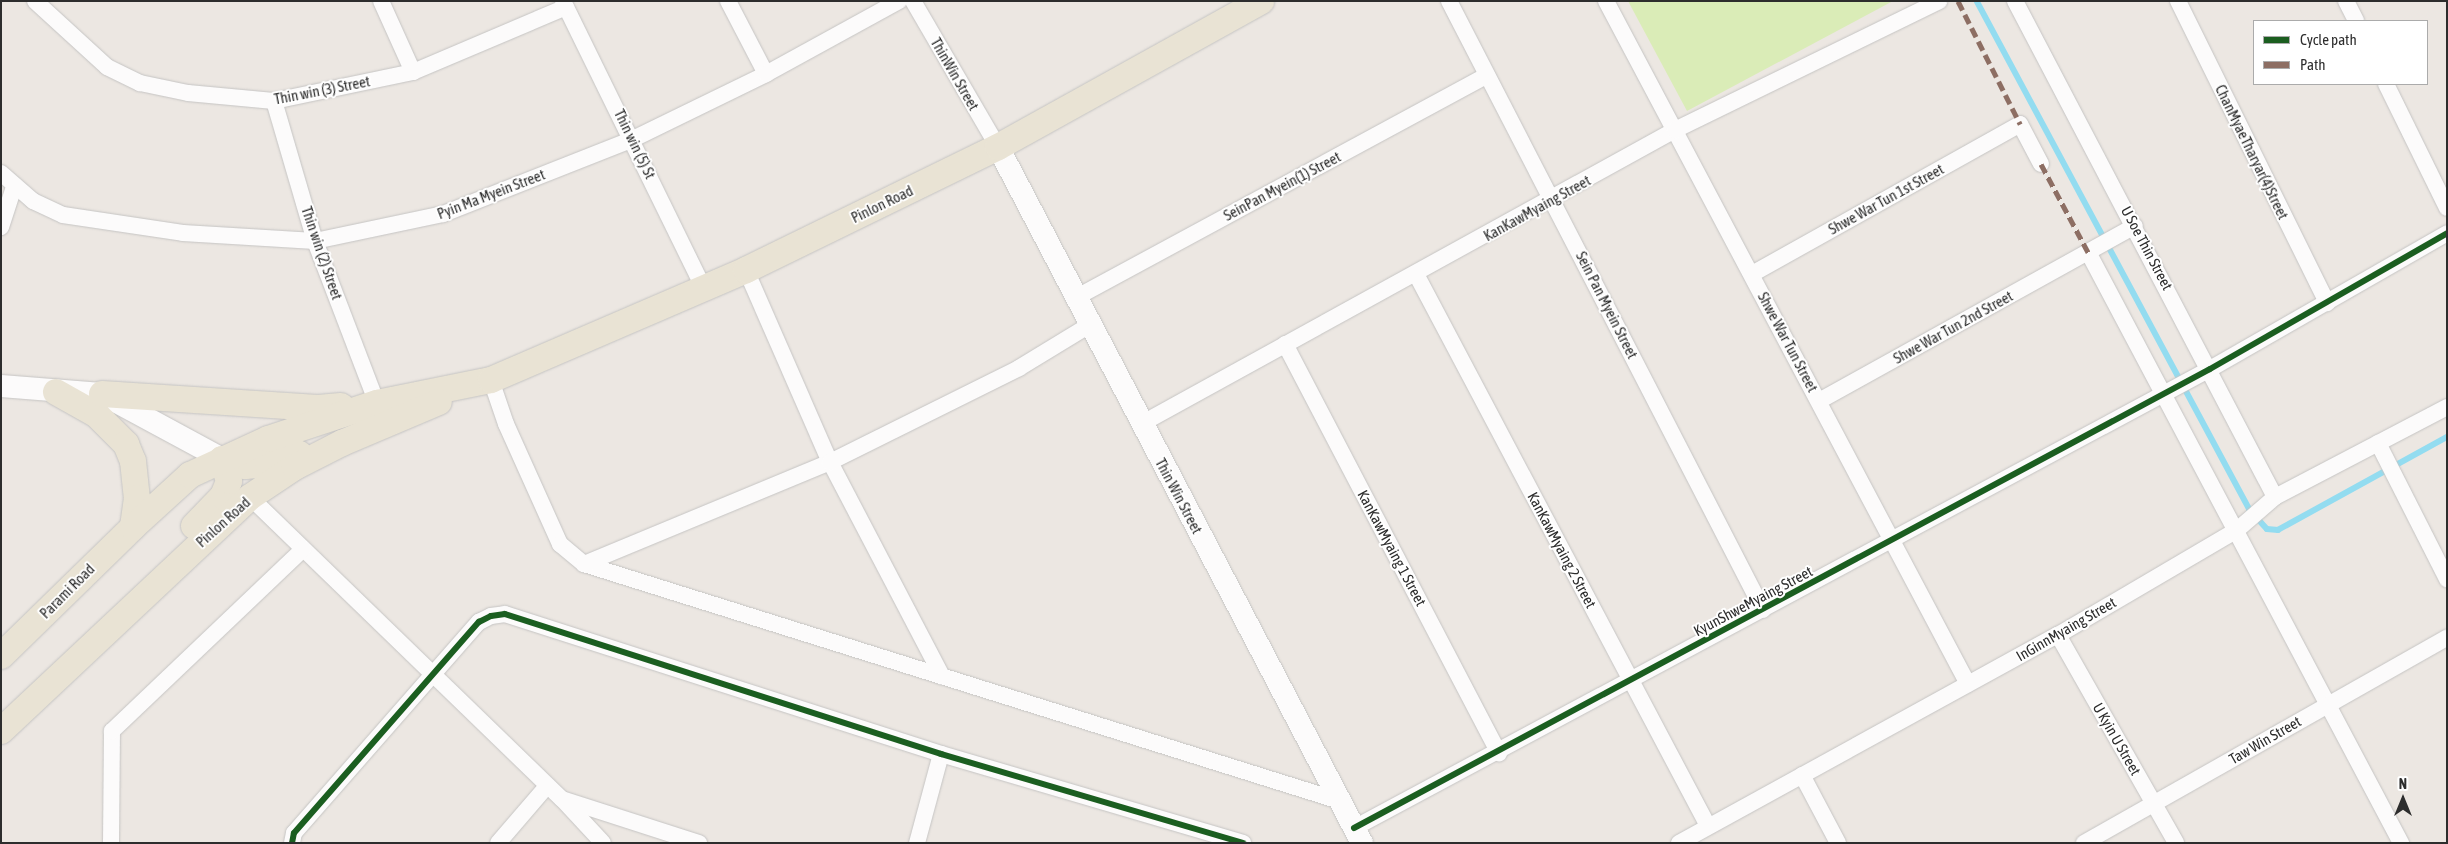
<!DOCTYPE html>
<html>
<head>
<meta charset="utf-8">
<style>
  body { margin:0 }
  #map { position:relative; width:2448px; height:844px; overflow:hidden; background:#ece7e2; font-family:"Asap Condensed",sans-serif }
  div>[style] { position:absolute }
  .pitch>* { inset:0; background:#daecb7 }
  .stream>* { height:5.5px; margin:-2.75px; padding:0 2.75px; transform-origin:2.75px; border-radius:2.75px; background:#93dcf0 }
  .roads { filter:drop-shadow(0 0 1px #c5c4c3) drop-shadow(0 0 1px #c5c4c3) }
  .minor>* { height:16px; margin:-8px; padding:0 8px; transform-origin:8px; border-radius:8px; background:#fcfbfb }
  .secondary>* { height:22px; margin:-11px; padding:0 11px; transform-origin:11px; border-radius:11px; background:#fcfbfb }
  .primary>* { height:26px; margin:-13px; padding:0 13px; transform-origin:13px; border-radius:13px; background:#e9e3d4 }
  .quiet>* { height:5px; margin-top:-2.5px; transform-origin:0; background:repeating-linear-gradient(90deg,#8d6e63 0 10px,transparent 0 15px) }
  .cycleway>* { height:6px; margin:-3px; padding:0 3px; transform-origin:3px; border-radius:3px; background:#1b5e20 }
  span { translate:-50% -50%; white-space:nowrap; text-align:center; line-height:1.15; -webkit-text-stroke:4px #fff; paint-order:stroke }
  .street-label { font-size:15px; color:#2d2d2d }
  .frame { position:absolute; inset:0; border:2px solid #2d2d2d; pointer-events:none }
  .legend { position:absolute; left:2253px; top:20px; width:175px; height:65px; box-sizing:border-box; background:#fff; border:1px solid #ababab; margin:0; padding:6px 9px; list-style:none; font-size:15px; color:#2d2d2d }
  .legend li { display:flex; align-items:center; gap:10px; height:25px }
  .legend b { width:25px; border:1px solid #ababab }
  .north { position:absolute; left:2378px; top:774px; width:50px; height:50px; -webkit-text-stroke:4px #fff; paint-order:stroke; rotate:0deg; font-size:14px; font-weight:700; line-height:20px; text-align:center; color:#2d2d2d }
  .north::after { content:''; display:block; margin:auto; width:18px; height:22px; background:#2d2d2d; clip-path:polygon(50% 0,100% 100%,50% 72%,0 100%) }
</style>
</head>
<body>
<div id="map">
  <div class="pitch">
    <i style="clip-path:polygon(1628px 1px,1893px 1px,1687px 111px)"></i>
  </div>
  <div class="stream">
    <i style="left:1977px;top:1px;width:578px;rotate:61.79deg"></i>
    <i style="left:2250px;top:510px;width:25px;rotate:48deg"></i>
    <i style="left:2267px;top:529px;width:11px;rotate:5deg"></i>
    <i style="left:2278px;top:530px;width:193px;rotate:-28.8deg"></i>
  </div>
  <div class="roads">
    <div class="minor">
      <i style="left:35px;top:1px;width:98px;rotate:42.5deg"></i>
      <i style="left:107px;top:67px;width:37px;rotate:26deg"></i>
      <i style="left:140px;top:83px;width:49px;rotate:11.8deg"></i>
      <i style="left:188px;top:93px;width:86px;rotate:5.3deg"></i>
      <i style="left:274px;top:101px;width:142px;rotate:-11.8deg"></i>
      <i style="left:413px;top:72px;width:166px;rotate:-23deg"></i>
      <i style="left:381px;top:1px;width:78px;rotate:65.7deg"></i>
      <i style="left:563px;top:1px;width:321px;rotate:63.9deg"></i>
      <i style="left:728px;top:1px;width:82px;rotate:62.5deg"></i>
      <i style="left:913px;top:1px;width:169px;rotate:59.8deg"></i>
      <i style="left:1449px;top:1px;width:685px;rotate:62.72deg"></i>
      <i style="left:1606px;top:1px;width:773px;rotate:62.08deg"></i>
      <i style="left:2015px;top:1px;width:560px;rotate:62.34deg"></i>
      <i style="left:2178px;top:1px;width:337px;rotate:63.7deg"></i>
      <i style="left:2346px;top:1px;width:22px;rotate:63deg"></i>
      <i style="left:2386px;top:84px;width:138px;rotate:63.8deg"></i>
      <i style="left:274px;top:101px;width:146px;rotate:73.7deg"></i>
      <i style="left:315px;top:241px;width:173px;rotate:69.1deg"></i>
      <i style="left:1px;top:173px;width:43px;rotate:41.2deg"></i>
      <i style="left:33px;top:201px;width:33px;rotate:25deg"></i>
      <i style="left:63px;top:215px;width:121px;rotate:8.5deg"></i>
      <i style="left:183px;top:233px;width:132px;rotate:3.5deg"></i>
      <i style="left:315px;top:241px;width:131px;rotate:-11.9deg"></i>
      <i style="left:443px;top:214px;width:204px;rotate:-21.5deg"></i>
      <i style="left:633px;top:139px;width:148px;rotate:-26deg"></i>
      <i style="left:766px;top:74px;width:152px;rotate:-28.8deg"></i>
      <i style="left:1px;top:227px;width:42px;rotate:-72deg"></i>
      <i style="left:2088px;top:252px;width:669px;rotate:62.09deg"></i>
      <i style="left:746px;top:270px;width:210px;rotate:66.4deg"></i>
      <i style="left:830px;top:462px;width:242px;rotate:62.4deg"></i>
      <i style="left:1416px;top:274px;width:624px;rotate:62.12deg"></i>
      <i style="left:1752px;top:274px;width:307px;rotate:-29.2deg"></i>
      <i style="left:2020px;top:124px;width:45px;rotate:62.3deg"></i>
      <i style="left:1077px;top:297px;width:466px;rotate:-28.4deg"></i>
      <i style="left:1285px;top:344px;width:462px;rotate:62.4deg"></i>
      <i style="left:491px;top:380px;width:46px;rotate:71.2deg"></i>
      <i style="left:506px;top:424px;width:132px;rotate:65.8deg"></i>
      <i style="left:560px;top:544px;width:31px;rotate:40deg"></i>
      <i style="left:584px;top:564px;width:792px;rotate:17.41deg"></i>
      <i style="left:1819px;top:401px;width:361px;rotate:-29deg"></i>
      <i style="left:1141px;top:424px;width:610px;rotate:-28.84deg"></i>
      <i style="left:1675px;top:130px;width:294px;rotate:-26deg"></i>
      <i style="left:2378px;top:443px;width:153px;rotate:63.1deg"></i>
      <i style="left:250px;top:497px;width:434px;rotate:44.1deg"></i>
      <i style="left:562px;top:799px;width:144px;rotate:17.8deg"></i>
      <i style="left:584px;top:564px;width:266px;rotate:-22.5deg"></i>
      <i style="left:830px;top:462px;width:211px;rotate:-26.4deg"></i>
      <i style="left:1019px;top:368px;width:84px;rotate:-31.4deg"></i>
      <i style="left:2058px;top:635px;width:239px;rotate:60.4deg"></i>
      <i style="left:1802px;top:775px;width:77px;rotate:62.1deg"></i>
      <i style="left:564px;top:801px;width:57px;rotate:47.1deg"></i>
      <i style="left:1354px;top:828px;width:971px;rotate:-28.2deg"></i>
      <i style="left:2210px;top:369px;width:273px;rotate:-29.8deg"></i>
      <i style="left:111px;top:843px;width:112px;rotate:-89.5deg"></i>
      <i style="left:112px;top:731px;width:264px;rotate:-43.6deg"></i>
      <i style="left:292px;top:843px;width:10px;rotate:-79deg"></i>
      <i style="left:294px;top:833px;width:281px;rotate:-48.8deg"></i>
      <i style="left:479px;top:622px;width:13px;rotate:-27deg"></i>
      <i style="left:491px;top:616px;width:14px;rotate:-8deg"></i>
      <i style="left:505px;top:614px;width:458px;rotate:17.8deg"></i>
      <i style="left:941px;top:754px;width:315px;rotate:16.4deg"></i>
      <i style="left:498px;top:843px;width:75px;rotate:-49.3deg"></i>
      <i style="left:917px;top:843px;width:92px;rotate:-74.9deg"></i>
      <i style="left:1679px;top:843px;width:432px;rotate:-28.8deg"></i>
      <i style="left:2058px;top:635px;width:208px;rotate:-30.4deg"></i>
      <i style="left:2237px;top:530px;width:50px;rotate:-41deg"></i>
      <i style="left:2275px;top:497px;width:194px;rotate:-27.6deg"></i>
      <i style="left:2084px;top:843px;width:417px;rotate:-29.5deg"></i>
    </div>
    <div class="secondary">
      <i style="left:998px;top:147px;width:785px;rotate:62.39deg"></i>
      <i style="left:1px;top:386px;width:101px;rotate:4.5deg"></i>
      <i style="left:102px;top:394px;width:136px;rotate:28.4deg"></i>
    </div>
    <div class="primary">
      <i style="left:56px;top:392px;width:47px;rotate:29.3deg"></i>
      <i style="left:97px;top:415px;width:41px;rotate:45deg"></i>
      <i style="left:126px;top:444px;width:18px;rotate:68deg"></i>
      <i style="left:133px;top:461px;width:37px;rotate:84deg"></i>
      <i style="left:137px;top:498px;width:29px;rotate:98deg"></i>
      <i style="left:102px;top:394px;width:216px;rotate:3.7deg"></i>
      <i style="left:318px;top:408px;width:23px;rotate:-5deg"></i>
      <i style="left:222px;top:459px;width:24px;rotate:17deg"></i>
      <i style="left:245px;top:466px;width:23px;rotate:-5deg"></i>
      <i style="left:268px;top:464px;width:33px;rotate:-18deg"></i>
      <i style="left:194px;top:526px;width:42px;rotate:-46deg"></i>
      <i style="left:223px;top:496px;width:16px;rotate:-68deg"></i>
      <i style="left:229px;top:481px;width:23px;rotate:-108deg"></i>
      <i style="left:1px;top:656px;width:185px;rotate:-44.3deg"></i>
      <i style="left:133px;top:527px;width:77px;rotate:-42.4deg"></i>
      <i style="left:190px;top:475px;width:86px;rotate:-24.8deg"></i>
      <i style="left:268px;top:439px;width:115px;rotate:-18.3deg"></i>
      <i style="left:377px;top:403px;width:116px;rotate:-11.4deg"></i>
      <i style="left:491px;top:380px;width:278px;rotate:-23.3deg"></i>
      <i style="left:746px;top:270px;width:280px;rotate:-26deg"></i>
      <i style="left:998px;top:147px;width:301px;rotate:-29deg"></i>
      <i style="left:1px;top:731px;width:342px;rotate:-43.2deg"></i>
      <i style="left:250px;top:497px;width:54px;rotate:-33.7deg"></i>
      <i style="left:295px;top:467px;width:53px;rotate:-27.1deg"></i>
      <i style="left:342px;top:443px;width:105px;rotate:-22.9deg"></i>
    </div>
  </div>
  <div class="quiet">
    <i style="left:1958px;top:1px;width:138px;rotate:63.2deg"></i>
    <i style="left:2041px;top:164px;width:100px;rotate:61.9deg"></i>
  </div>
  <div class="cycleway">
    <i style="left:1354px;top:828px;width:971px;rotate:-28.2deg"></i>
    <i style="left:2210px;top:369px;width:273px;rotate:-29.8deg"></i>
    <i style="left:292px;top:843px;width:10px;rotate:-79deg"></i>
    <i style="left:294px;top:833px;width:281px;rotate:-48.8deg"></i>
    <i style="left:479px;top:622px;width:13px;rotate:-27deg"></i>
    <i style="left:491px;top:616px;width:14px;rotate:-8deg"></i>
    <i style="left:505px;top:614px;width:458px;rotate:17.8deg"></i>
    <i style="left:941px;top:754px;width:315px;rotate:16.4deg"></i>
  </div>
  <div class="street-label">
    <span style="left:955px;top:74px;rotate:60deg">ThinWin Street</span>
    <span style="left:322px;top:90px;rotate:-11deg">Thin win (3) Street</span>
    <span style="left:635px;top:144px;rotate:64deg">Thin win (5) St</span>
    <span style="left:2252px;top:152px;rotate:64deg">ChanMyaeTharyar(4)Street</span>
    <span style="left:1282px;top:186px;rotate:-28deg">SeinPan Myein(1) Street</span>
    <span style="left:491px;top:194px;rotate:-21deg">Pyin Ma Myein Street</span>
    <span style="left:1886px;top:199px;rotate:-29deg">Shwe War Tun 1st Street</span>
    <span style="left:882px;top:204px;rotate:-26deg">Pinlon Road</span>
    <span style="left:1537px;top:208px;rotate:-29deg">KanKawMyaing Street</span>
    <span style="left:2147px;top:248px;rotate:62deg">U Soe Thin Street</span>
    <span style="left:322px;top:253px;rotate:71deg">Thin win (2) Street</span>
    <span style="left:1607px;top:305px;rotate:63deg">Sein Pan Myein Street</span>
    <span style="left:1953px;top:327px;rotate:-29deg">Shwe War Tun 2nd Street</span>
    <span style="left:1788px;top:342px;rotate:62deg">Shwe War Tun Street</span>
    <span style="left:1179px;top:496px;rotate:62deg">Thin Win Street</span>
    <span style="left:223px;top:522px;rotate:-42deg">Pinlon Road</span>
    <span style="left:1392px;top:548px;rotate:62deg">KanKawMyaing 1 Street</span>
    <span style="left:1562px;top:550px;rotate:62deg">KanKawMyaing 2 Street</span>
    <span style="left:67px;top:591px;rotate:-45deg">Parami Road</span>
    <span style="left:1753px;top:601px;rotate:-28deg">KyunShweMyaing Street</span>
    <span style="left:2066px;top:629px;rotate:-30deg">InGinnMyaing Street</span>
    <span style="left:2117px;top:739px;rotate:60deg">U Kyin U Street</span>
    <span style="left:2265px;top:740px;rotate:-30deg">Taw Win Street</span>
  </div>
  <div class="frame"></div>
  <ul class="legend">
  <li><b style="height:6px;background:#1b5e20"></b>Cycle path</li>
  <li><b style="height:6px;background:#8d6e63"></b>Path</li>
  </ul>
  <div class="north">N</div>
</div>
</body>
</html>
